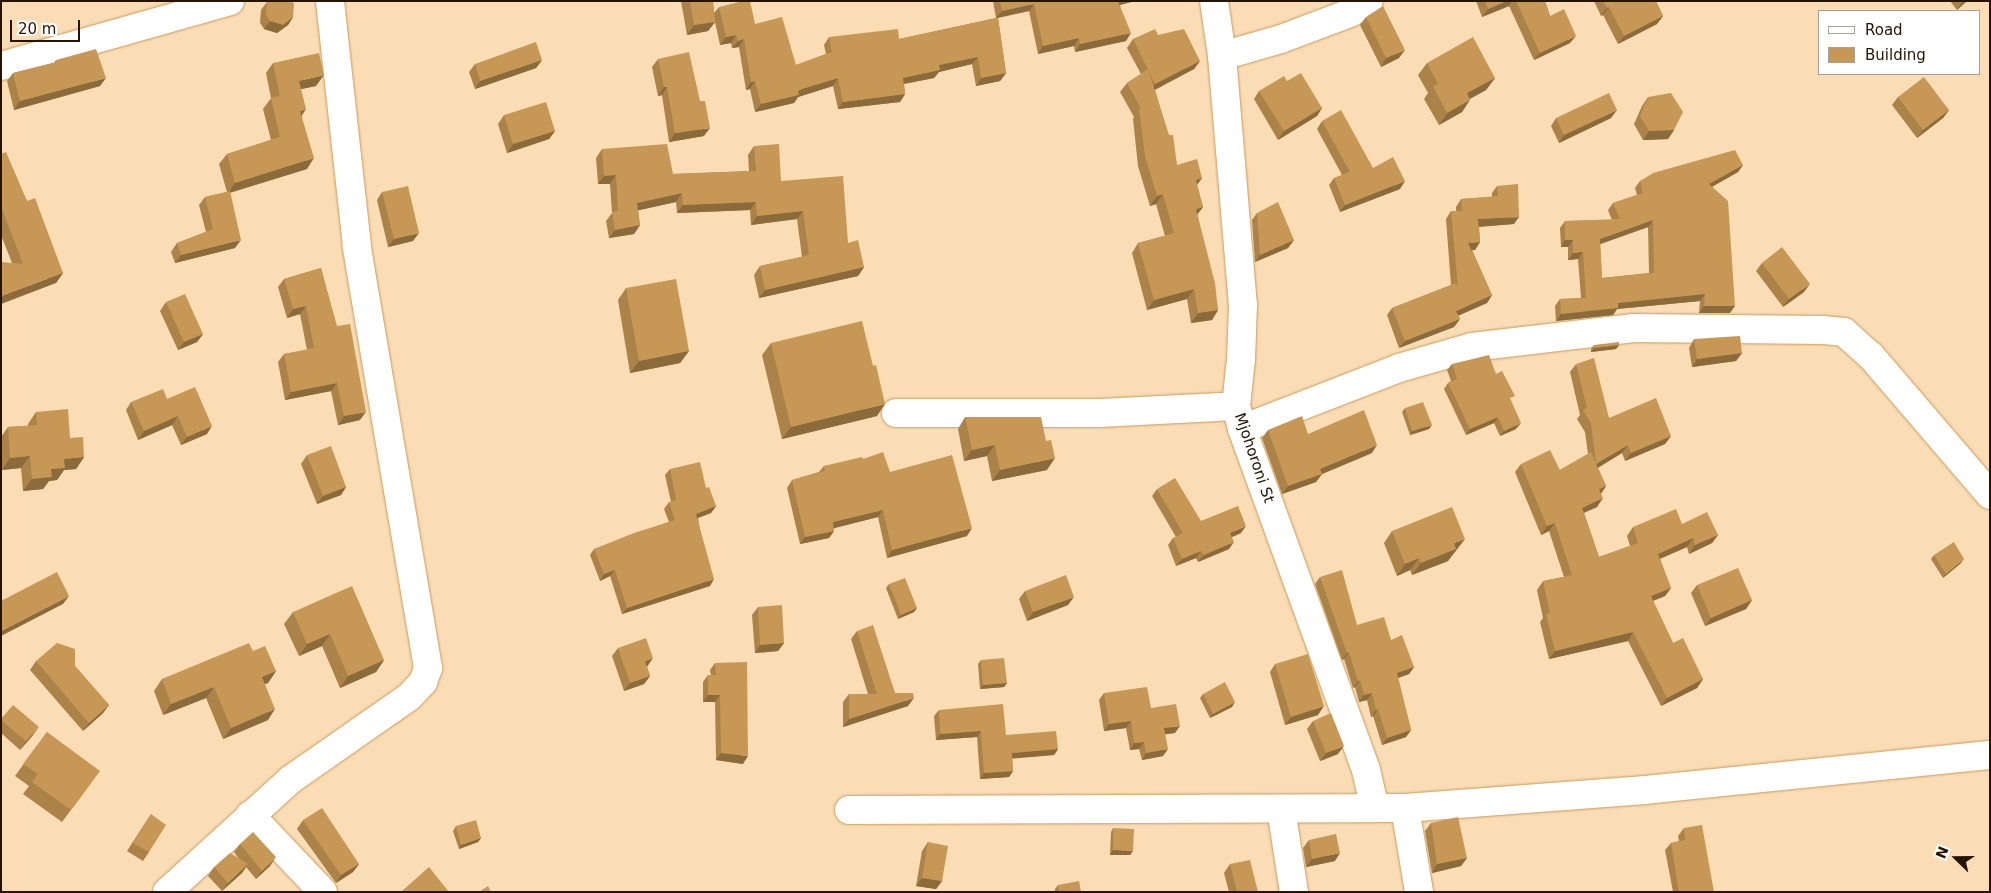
<!DOCTYPE html>
<html>
<head>
<meta charset="utf-8">
<style>
  body { margin:0 }
  #map { position:relative; width:1991px; height:893px; overflow:hidden; background:#fadcb5; font-family:"DejaVu Sans",sans-serif }
  div>[style] { position:absolute }
  .roads { filter:drop-shadow(0 0 1px #ca9a58) drop-shadow(0 0 1px #ca9a58) }
  .minor>* { height:28px; margin:-14px; padding:0 14px; transform-origin:14px; border-radius:14px; background:#fff }
  .wall>* { inset:0; background:#ab8349 }
  .shaded-wall>* { inset:0; background:#8b6a3c }
  .building>* { inset:0; background:#c79855 }
  span { translate:-50% -50%; white-space:nowrap; text-align:center; line-height:1.15; -webkit-text-stroke:4px #fff; paint-order:stroke }
  .street-label { font-size:15px; color:#251300 }
  .frame { position:absolute; inset:0; border:2px solid #251300; pointer-events:none }
  .legend { position:absolute; left:1818px; top:10px; width:162px; height:65px; box-sizing:border-box; background:#fff; border:1px solid #a8a199; margin:0; padding:6px 9px; list-style:none; font-size:15px; color:#251300 }
  .legend li { display:flex; align-items:center; gap:10px; height:25px }
  .legend b { width:25px; border:1px solid #a8a199 }
  .north { position:absolute; left:1931px; top:833px; width:50px; height:50px; -webkit-text-stroke:4px #fff; paint-order:stroke; rotate:292deg; font-size:14px; font-weight:700; line-height:20px; text-align:center; color:#251300 }
  .north::after { content:''; display:block; margin:auto; width:18px; height:22px; background:#251300; clip-path:polygon(50% 0,100% 100%,50% 72%,0 100%) }
  .scale { position:absolute; left:10px; top:20px; width:70px; height:22px; box-sizing:border-box; border:2px solid #251300; border-top:0; padding-left:6px; font-size:15px; line-height:18px; white-space:nowrap; color:#251300; -webkit-text-stroke:4px #fff; paint-order:stroke }
</style>
</head>
<body>
<div id="map">
  <div class="roads">
    <div class="minor">
      <i style="left:1214px;top:1px;width:56px;rotate:81.7deg"></i>
      <i style="left:1222px;top:56px;width:250px;rotate:85.2deg"></i>
      <i style="left:1243px;top:305px;width:54px;rotate:92.1deg"></i>
      <i style="left:1241px;top:359px;width:47px;rotate:96.1deg"></i>
      <i style="left:1236px;top:406px;width:24px;rotate:75deg"></i>
      <i style="left:1242px;top:429px;width:363px;rotate:70deg"></i>
      <i style="left:1366px;top:770px;width:39px;rotate:77deg"></i>
      <i style="left:1222px;top:56px;width:61px;rotate:-16.1deg"></i>
      <i style="left:1281px;top:39px;width:74px;rotate:-20.6deg"></i>
      <i style="left:1350px;top:13px;width:22px;rotate:-32deg"></i>
      <i style="left:1px;top:66px;width:238px;rotate:-15.8deg"></i>
      <i style="left:896px;top:413px;width:204px"></i>
      <i style="left:1100px;top:413px;width:136px;rotate:-2.9deg"></i>
      <i style="left:1242px;top:429px;width:168px;rotate:-21.2deg"></i>
      <i style="left:1399px;top:368px;width:76px;rotate:-16deg"></i>
      <i style="left:1472px;top:347px;width:163px;rotate:-6.7deg"></i>
      <i style="left:1634px;top:328px;width:189px;rotate:0.6deg"></i>
      <i style="left:1823px;top:330px;width:21px;rotate:5deg"></i>
      <i style="left:1844px;top:332px;width:36px;rotate:42deg"></i>
      <i style="left:1871px;top:356px;width:183px;rotate:49.4deg"></i>
      <i style="left:1405px;top:808px;width:85px;rotate:80.5deg"></i>
      <i style="left:1281px;top:809px;width:84px;rotate:81.1deg"></i>
      <i style="left:849px;top:810px;width:556px;rotate:-0.21deg"></i>
      <i style="left:1405px;top:808px;width:241px;rotate:-4.3deg"></i>
      <i style="left:1645px;top:790px;width:347px;rotate:-5.8deg"></i>
      <i style="left:250px;top:815px;width:106px;rotate:46.5deg"></i>
      <i style="left:167px;top:892px;width:166px;rotate:-42.3deg"></i>
      <i style="left:290px;top:780px;width:145px;rotate:-34.9deg"></i>
      <i style="left:409px;top:697px;width:21px;rotate:-47deg"></i>
      <i style="left:423px;top:682px;width:15px;rotate:-70deg"></i>
      <i style="left:428px;top:668px;width:428px;rotate:-99.6deg"></i>
      <i style="left:357px;top:246px;width:246px;rotate:-96.3deg"></i>
    </div>
  </div>
  <div class="wall">
    <i style="clip-path:polygon(681px 1px,713px 1px,714px 13px,719px 7px,755px 24px,796px 65px,826px 54px,824px 45px,829px 37px,899px 39px,996px 18px,993px 1px,1135px 1px,1120px 5px,1126px 41px,1075px 52px,1074px 46px,1038px 54px,1029px 11px,998px 18px,1006px 73px,1000px 81px,976px 86px,972px 64px,939px 72px,934px 78px,904px 84px,905px 94px,900px 102px,838px 109px,833px 86px,798px 97px,794px 103px,755px 112px,750px 89px,746px 90px,739px 47px,732px 48px,731px 43px,720px 45px,715px 22px,708px 31px,687px 35px)"></i>
    <i style="clip-path:polygon(1476px 1px,1545px 1px,1550px 16px,1570px 43px,1534px 60px,1509px 6px,1482px 17px)"></i>
    <i style="clip-path:polygon(1594px 1px,1656px 1px,1663px 16px,1657px 24px,1618px 44px,1603px 15px,1601px 16px)"></i>
    <i style="clip-path:polygon(1950px 1px,1967px 1px,1957px 10px)"></i>
    <i style="clip-path:polygon(267px 2px,293px 17px,288px 25px,277px 33px,264px 29px,260px 23px,261px 10px)"></i>
    <i style="clip-path:polygon(1366px 17px,1399px 58px,1381px 67px,1360px 25px)"></i>
    <i style="clip-path:polygon(1158px 35px,1200px 61px,1194px 69px,1155px 90px,1177px 165px,1202px 178px,1197px 185px,1203px 207px,1197px 215px,1218px 310px,1212px 320px,1191px 323px,1187px 299px,1147px 310px,1132px 253px,1138px 243px,1165px 236px,1156px 204px,1150px 206px,1138px 166px,1133px 119px,1134px 117px,1120px 92px,1127px 83px,1141px 74px,1127px 48px,1133px 39px)"></i>
    <i style="clip-path:polygon(658px 59px,704px 136px,669px 142px,662px 95px,658px 96px,652px 67px)"></i>
    <i style="clip-path:polygon(56px 60px,100px 86px,14px 110px,7px 81px,13px 73px,54px 63px)"></i>
    <i style="clip-path:polygon(542px 60px,536px 68px,475px 89px,469px 72px,475px 64px)"></i>
    <i style="clip-path:polygon(273px 63px,316px 86px,301px 89px,302px 117px,307px 169px,230px 193px,235px 248px,175px 263px,171px 252px,177px 243px,206px 232px,199px 205px,205px 197px,227px 192px,219px 164px,227px 154px,271px 140px,263px 109px,271px 98px,266px 73px)"></i>
    <i style="clip-path:polygon(1427px 63px,1495px 78px,1486px 90px,1470px 99px,1462px 112px,1439px 125px,1424px 99px,1428px 93px,1418px 75px)"></i>
    <i style="clip-path:polygon(1287px 81px,1322px 108px,1317px 116px,1278px 140px,1254px 99px,1259px 91px)"></i>
    <i style="clip-path:polygon(1648px 97px,1674px 130px,1668px 139px,1643px 140px,1634px 124px,1642px 106px)"></i>
    <i style="clip-path:polygon(1898px 97px,1949px 110px,1943px 118px,1917px 138px,1892px 105px)"></i>
    <i style="clip-path:polygon(504px 115px,555px 131px,549px 139px,507px 153px,498px 124px)"></i>
    <i style="clip-path:polygon(1556px 118px,1611px 118px,1559px 143px,1551px 126px)"></i>
    <i style="clip-path:polygon(1322px 121px,1373px 168px,1400px 189px,1340px 212px,1329px 185px,1334px 178px,1342px 175px,1317px 129px)"></i>
    <i style="clip-path:polygon(754px 146px,781px 181px,848px 243px,864px 267px,858px 276px,759px 298px,754px 275px,760px 266px,802px 257px,797px 219px,751px 225px,750px 210px,677px 213px,676px 202px,638px 210px,640px 225px,634px 234px,609px 238px,606px 221px,612px 213px,610px 184px,598px 184px,596px 158px,602px 149px,673px 174px,749px 171px,748px 155px)"></i>
    <i style="clip-path:polygon(1px 154px,27px 201px,63px 273px,56px 283px,12px 263px,1px 235px)"></i>
    <i style="clip-path:polygon(evenodd,1743px 165px,1738px 172px,1712px 187px,1730px 313px,1699px 313px,1700px 301px,1617px 309px,1613px 315px,1556px 321px,1555px 306px,1560px 299px,1581px 298px,1578px 259px,1568px 260px,1568px 247px,1561px 247px,1560px 228px,1565px 221px,1612px 220px,1608px 210px,1613px 203px,1637px 195px,1635px 188px,1640px 181px,1743px 165px,1648px 227px,1649px 273px,1602px 278px,1600px 244px,1648px 227px)"></i>
    <i style="clip-path:polygon(1497px 186px,1514px 224px,1479px 227px,1480px 242px,1475px 250px,1472px 250px,1492px 295px,1487px 303px,1458px 315px,1460px 319px,1454px 327px,1399px 348px,1387px 315px,1392px 308px,1451px 285px,1446px 219px,1451px 211px,1456px 211px,1456px 207px,1461px 199px,1492px 197px,1492px 193px)"></i>
    <i style="clip-path:polygon(382px 192px,413px 241px,388px 247px,377px 200px)"></i>
    <i style="clip-path:polygon(1257px 213px,1294px 240px,1288px 248px,1255px 262px,1252px 220px)"></i>
    <i style="clip-path:polygon(1762px 263px,1804px 292px,1783px 307px,1756px 271px)"></i>
    <i style="clip-path:polygon(321px 268px,360px 420px,338px 425px,331px 391px,285px 400px,278px 362px,284px 354px,307px 350px,300px 314px,287px 318px,278px 287px,284px 279px)"></i>
    <i style="clip-path:polygon(626px 288px,689px 351px,680px 363px,630px 373px,618px 300px)"></i>
    <i style="clip-path:polygon(166px 302px,203px 334px,197px 342px,178px 350px,160px 311px)"></i>
    <i style="clip-path:polygon(1694px 339px,1742px 353px,1736px 361px,1692px 367px,1689px 348px)"></i>
    <i style="clip-path:polygon(771px 343px,877px 416px,782px 439px,762px 355px)"></i>
    <i style="clip-path:polygon(1594px 345px,1619px 345px,1616px 349px,1591px 352px,1591px 349px)"></i>
    <i style="clip-path:polygon(1452px 364px,1496px 374px,1511px 401px,1516px 429px,1500px 436px,1494px 423px,1466px 435px,1444px 389px,1448px 383px,1451px 381px,1447px 370px)"></i>
    <i style="clip-path:polygon(1576px 364px,1609px 418px,1671px 436px,1665px 444px,1625px 461px,1622px 453px,1598px 468px,1606px 486px,1601px 494px,1597px 507px,1584px 513px,1599px 557px,1630px 546px,1627px 536px,1633px 527px,1682px 524px,1718px 535px,1712px 543px,1689px 554px,1687px 547px,1660px 559px,1671px 588px,1665px 596px,1653px 601px,1673px 643px,1703px 679px,1697px 688px,1661px 706px,1628px 641px,1549px 659px,1540px 622px,1543px 618px,1537px 590px,1543px 581px,1564px 577px,1549px 531px,1541px 535px,1515px 472px,1521px 464px,1560px 470px,1588px 454px,1585px 432px,1577px 419px,1580px 415px,1570px 372px)"></i>
    <i style="clip-path:polygon(167px 399px,207px 434px,181px 445px,172px 425px,138px 440px,126px 410px,131px 402px)"></i>
    <i style="clip-path:polygon(1405px 408px,1429px 429px,1410px 435px,1402px 412px)"></i>
    <i style="clip-path:polygon(36px 412px,70px 438px,84px 457px,76px 469px,64px 470px,57px 480px,49px 481px,43px 489px,23px 491px,21px 468px,2px 470px,1px 437px,8px 427px,28px 426px,28px 424px)"></i>
    <i style="clip-path:polygon(965px 417px,1047px 470px,992px 481px,987px 456px,964px 461px,958px 429px)"></i>
    <i style="clip-path:polygon(1268px 430px,1372px 453px,1322px 474px,1316px 482px,1282px 494px,1262px 438px)"></i>
    <i style="clip-path:polygon(307px 455px,346px 487px,341px 495px,317px 504px,301px 464px)"></i>
    <i style="clip-path:polygon(863px 459px,890px 472px,967px 536px,887px 558px,878px 517px,834px 528px,834px 531px,829px 538px,800px 544px,787px 488px,792px 480px,819px 472px,824px 466px)"></i>
    <i style="clip-path:polygon(670px 469px,706px 488px,716px 506px,711px 513px,698px 518px,710px 586px,622px 614px,610px 576px,600px 581px,590px 555px,594px 549px,669px 522px,664px 509px,669px 502px,671px 502px,665px 475px)"></i>
    <i style="clip-path:polygon(1157px 489px,1201px 521px,1241px 533px,1232px 537px,1229px 549px,1198px 562px,1196px 558px,1176px 566px,1168px 545px,1173px 538px,1176px 537px,1152px 496px)"></i>
    <i style="clip-path:polygon(1392px 531px,1456px 551px,1454px 552px,1448px 561px,1412px 575px,1410px 570px,1397px 576px,1384px 543px)"></i>
    <i style="clip-path:polygon(1934px 555px,1961px 563px,1943px 578px,1931px 559px)"></i>
    <i style="clip-path:polygon(1320px 577px,1357px 625px,1391px 640px,1414px 667px,1409px 674px,1398px 678px,1411px 730px,1406px 737px,1382px 745px,1373px 716px,1371px 717px,1367px 700px,1359px 702px,1355px 687px,1353px 688px,1344px 659px,1342px 660px,1315px 584px)"></i>
    <i style="clip-path:polygon(889px 584px,917px 608px,914px 612px,898px 619px,886px 588px)"></i>
    <i style="clip-path:polygon(1697px 585px,1752px 600px,1746px 609px,1705px 626px,1691px 593px)"></i>
    <i style="clip-path:polygon(1025px 591px,1068px 605px,1027px 621px,1019px 599px)"></i>
    <i style="clip-path:polygon(758px 607px,784px 643px,778px 651px,755px 653px,752px 615px)"></i>
    <i style="clip-path:polygon(293px 612px,384px 660px,376px 672px,340px 688px,322px 646px,299px 656px,284px 624px)"></i>
    <i style="clip-path:polygon(857px 631px,895px 693px,908px 706px,843px 727px,843px 702px,849px 694px,868px 694px,851px 639px)"></i>
    <i style="clip-path:polygon(618px 648px,647px 667px,650px 676px,644px 684px,624px 691px,612px 656px)"></i>
    <i style="clip-path:polygon(253px 651px,276px 671px,268px 683px,265px 684px,268px 720px,223px 739px,206px 698px,163px 715px,154px 691px,162px 679px)"></i>
    <i style="clip-path:polygon(981px 660px,1007px 683px,1004px 687px,980px 689px,978px 664px)"></i>
    <i style="clip-path:polygon(36px 661px,75px 666px,109px 705px,103px 713px,83px 731px,30px 670px)"></i>
    <i style="clip-path:polygon(715px 663px,743px 764px,716px 760px,715px 702px,703px 702px,703px 682px,708px 675px,711px 675px,710px 670px)"></i>
    <i style="clip-path:polygon(1275px 664px,1318px 715px,1285px 725px,1270px 672px)"></i>
    <i style="clip-path:polygon(1104px 693px,1151px 708px,1175px 733px,1165px 734px,1163px 756px,1142px 760px,1139px 749px,1130px 750px,1126px 728px,1104px 731px,1099px 700px)"></i>
    <i style="clip-path:polygon(1203px 694px,1232px 707px,1210px 718px,1200px 698px)"></i>
    <i style="clip-path:polygon(939px 710px,1006px 735px,1058px 749px,1054px 755px,1012px 758px,1013px 771px,1009px 777px,980px 779px,977px 737px,936px 740px,934px 716px)"></i>
    <i style="clip-path:polygon(1px 719px,33px 735px,20px 750px,1px 733px)"></i>
    <i style="clip-path:polygon(1313px 721px,1338px 754px,1320px 761px,1307px 729px)"></i>
    <i style="clip-path:polygon(47px 732px,91px 783px,62px 822px,23px 794px,29px 786px,15px 776px)"></i>
    <i style="clip-path:polygon(151px 814px,149px 852px,143px 861px,127px 851px)"></i>
    <i style="clip-path:polygon(303px 820px,359px 864px,353px 872px,336px 883px,297px 829px)"></i>
    <i style="clip-path:polygon(1431px 823px,1467px 858px,1461px 866px,1432px 873px,1425px 831px)"></i>
    <i style="clip-path:polygon(456px 826px,481px 838px,478px 842px,459px 849px,453px 831px)"></i>
    <i style="clip-path:polygon(1113px 828px,1130px 855px,1110px 855px,1111px 832px)"></i>
    <i style="clip-path:polygon(1684px 828px,1714px 892px,1673px 892px,1665px 850px,1671px 843px,1679px 841px,1678px 836px)"></i>
    <i style="clip-path:polygon(1309px 840px,1335px 861px,1306px 867px,1303px 848px)"></i>
    <i style="clip-path:polygon(928px 842px,942px 881px,936px 889px,916px 886px,922px 851px)"></i>
    <i style="clip-path:polygon(240px 844px,270px 866px,256px 879px,246px 867px,242px 873px,222px 891px,208px 876px,214px 867px,239px 859px,234px 852px)"></i>
    <i style="clip-path:polygon(1230px 864px,1258px 892px,1229px 892px,1224px 873px)"></i>
    <i style="clip-path:polygon(1058px 885px,1081px 892px,1055px 892px,1055px 889px)"></i>
  </div>
  <div class="shaded-wall">
    <i style="clip-path:polygon(1116px 1px,1135px 1px,1112px 7px)"></i>
    <i style="clip-path:polygon(1507px 1px,1512px 1px,1509px 6px,1482px 17px,1488px 9px)"></i>
    <i style="clip-path:polygon(1963px 1px,1967px 1px,1957px 10px)"></i>
    <i style="clip-path:polygon(1034px 4px,1029px 11px,996px 18px,1002px 11px)"></i>
    <i style="clip-path:polygon(1609px 7px,1603px 15px,1601px 16px,1607px 8px)"></i>
    <i style="clip-path:polygon(1663px 16px,1657px 24px,1618px 44px,1624px 36px)"></i>
    <i style="clip-path:polygon(293px 17px,288px 25px,277px 33px,264px 29px,270px 21px)"></i>
    <i style="clip-path:polygon(715px 22px,708px 31px,687px 35px,694px 25px)"></i>
    <i style="clip-path:polygon(1131px 33px,1126px 41px,1075px 52px,1080px 44px)"></i>
    <i style="clip-path:polygon(736px 35px,731px 43px,720px 45px,726px 37px)"></i>
    <i style="clip-path:polygon(1576px 36px,1570px 43px,1534px 60px,1540px 53px)"></i>
    <i style="clip-path:polygon(1079px 38px,1074px 46px,1038px 54px,1043px 46px)"></i>
    <i style="clip-path:polygon(744px 39px,739px 47px,732px 48px,738px 41px)"></i>
    <i style="clip-path:polygon(1405px 50px,1399px 58px,1381px 67px,1386px 58px)"></i>
    <i style="clip-path:polygon(978px 57px,972px 64px,939px 72px,934px 78px,898px 85px,903px 78px,939px 65px)"></i>
    <i style="clip-path:polygon(542px 60px,536px 68px,475px 89px,480px 81px)"></i>
    <i style="clip-path:polygon(1200px 61px,1194px 69px,1150px 92px,1155px 84px)"></i>
    <i style="clip-path:polygon(1006px 73px,1000px 81px,976px 86px,981px 78px)"></i>
    <i style="clip-path:polygon(324px 75px,316px 86px,292px 91px,299px 81px)"></i>
    <i style="clip-path:polygon(106px 78px,100px 86px,14px 110px,20px 101px)"></i>
    <i style="clip-path:polygon(838px 78px,833px 86px,798px 97px,794px 103px,755px 112px,761px 104px,802px 89px)"></i>
    <i style="clip-path:polygon(1495px 78px,1486px 90px,1458px 105px,1467px 93px)"></i>
    <i style="clip-path:polygon(755px 81px,750px 89px,746px 90px,751px 82px)"></i>
    <i style="clip-path:polygon(664px 87px,667px 87px,662px 95px,658px 96px)"></i>
    <i style="clip-path:polygon(905px 94px,900px 102px,838px 109px,843px 102px)"></i>
    <i style="clip-path:polygon(1470px 100px,1462px 112px,1439px 125px,1447px 113px)"></i>
    <i style="clip-path:polygon(1322px 108px,1317px 116px,1278px 140px,1284px 131px)"></i>
    <i style="clip-path:polygon(306px 109px,299px 120px,300px 111px)"></i>
    <i style="clip-path:polygon(1617px 110px,1611px 118px,1559px 143px,1564px 135px)"></i>
    <i style="clip-path:polygon(1949px 110px,1943px 118px,1917px 138px,1923px 130px)"></i>
    <i style="clip-path:polygon(710px 128px,704px 136px,669px 142px,675px 133px)"></i>
    <i style="clip-path:polygon(1674px 130px,1668px 139px,1643px 140px,1649px 131px)"></i>
    <i style="clip-path:polygon(555px 131px,549px 139px,507px 153px,513px 144px)"></i>
    <i style="clip-path:polygon(314px 158px,307px 169px,228px 193px,235px 183px)"></i>
    <i style="clip-path:polygon(1743px 165px,1738px 172px,1704px 191px,1709px 184px)"></i>
    <i style="clip-path:polygon(616px 175px,610px 184px,598px 184px,604px 176px)"></i>
    <i style="clip-path:polygon(1202px 178px,1195px 187px,1196px 180px)"></i>
    <i style="clip-path:polygon(1405px 181px,1400px 189px,1340px 212px,1345px 205px)"></i>
    <i style="clip-path:polygon(682px 193px,676px 202px,631px 212px,637px 203px)"></i>
    <i style="clip-path:polygon(1163px 194px,1156px 204px,1150px 206px,1157px 196px)"></i>
    <i style="clip-path:polygon(756px 202px,750px 210px,677px 213px,683px 205px)"></i>
    <i style="clip-path:polygon(1203px 207px,1196px 216px,1196px 209px)"></i>
    <i style="clip-path:polygon(803px 211px,797px 219px,751px 225px,757px 216px)"></i>
    <i style="clip-path:polygon(1519px 217px,1514px 224px,1473px 227px,1478px 219px)"></i>
    <i style="clip-path:polygon(1653px 220px,1648px 227px,1595px 246px,1600px 239px)"></i>
    <i style="clip-path:polygon(640px 225px,634px 234px,609px 238px,615px 230px)"></i>
    <i style="clip-path:polygon(419px 233px,413px 241px,388px 247px,394px 239px)"></i>
    <i style="clip-path:polygon(241px 240px,235px 248px,175px 263px,181px 255px)"></i>
    <i style="clip-path:polygon(1294px 240px,1288px 248px,1255px 262px,1260px 255px)"></i>
    <i style="clip-path:polygon(1565px 240px,1573px 240px,1568px 247px,1561px 247px)"></i>
    <i style="clip-path:polygon(1480px 242px,1475px 250px,1463px 251px,1468px 243px)"></i>
    <i style="clip-path:polygon(1583px 252px,1578px 259px,1568px 260px,1573px 253px)"></i>
    <i style="clip-path:polygon(864px 267px,858px 276px,759px 298px,765px 290px)"></i>
    <i style="clip-path:polygon(63px 273px,56px 283px,1px 304px,1px 296px)"></i>
    <i style="clip-path:polygon(1810px 284px,1804px 292px,1783px 307px,1789px 299px)"></i>
    <i style="clip-path:polygon(1194px 289px,1187px 299px,1147px 310px,1154px 300px)"></i>
    <i style="clip-path:polygon(1705px 294px,1700px 301px,1617px 309px,1613px 315px,1556px 321px,1561px 314px,1618px 303px)"></i>
    <i style="clip-path:polygon(1492px 295px,1487px 303px,1451px 319px,1456px 311px)"></i>
    <i style="clip-path:polygon(306px 306px,300px 314px,287px 318px,293px 309px)"></i>
    <i style="clip-path:polygon(1704px 306px,1735px 306px,1730px 313px,1699px 313px)"></i>
    <i style="clip-path:polygon(1218px 310px,1212px 320px,1191px 323px,1198px 313px)"></i>
    <i style="clip-path:polygon(1460px 319px,1454px 327px,1399px 348px,1405px 341px)"></i>
    <i style="clip-path:polygon(203px 334px,197px 342px,178px 350px,184px 342px)"></i>
    <i style="clip-path:polygon(1619px 345px,1616px 349px,1591px 352px,1594px 348px)"></i>
    <i style="clip-path:polygon(689px 351px,680px 363px,630px 373px,639px 361px)"></i>
    <i style="clip-path:polygon(1742px 353px,1736px 361px,1692px 367px,1697px 359px)"></i>
    <i style="clip-path:polygon(337px 383px,331px 391px,285px 400px,291px 392px)"></i>
    <i style="clip-path:polygon(885px 404px,877px 416px,782px 439px,791px 427px)"></i>
    <i style="clip-path:polygon(366px 412px,360px 420px,338px 425px,344px 416px)"></i>
    <i style="clip-path:polygon(178px 416px,172px 425px,138px 440px,144px 431px)"></i>
    <i style="clip-path:polygon(1498px 417px,1494px 423px,1466px 435px,1470px 429px)"></i>
    <i style="clip-path:polygon(1521px 423px,1516px 429px,1500px 436px,1504px 431px)"></i>
    <i style="clip-path:polygon(1432px 425px,1429px 429px,1410px 435px,1412px 431px)"></i>
    <i style="clip-path:polygon(212px 426px,207px 434px,181px 445px,187px 437px)"></i>
    <i style="clip-path:polygon(1671px 436px,1665px 444px,1625px 461px,1631px 453px)"></i>
    <i style="clip-path:polygon(995px 445px,987px 456px,964px 461px,972px 450px)"></i>
    <i style="clip-path:polygon(1377px 445px,1372px 453px,1322px 474px,1316px 482px,1282px 494px,1288px 486px,1320px 469px)"></i>
    <i style="clip-path:polygon(1628px 445px,1622px 453px,1590px 472px,1596px 464px)"></i>
    <i style="clip-path:polygon(30px 456px,21px 468px,2px 470px,10px 458px)"></i>
    <i style="clip-path:polygon(84px 457px,76px 469px,64px 470px,57px 480px,49px 481px,43px 489px,23px 491px,32px 479px,51px 469px,64px 459px)"></i>
    <i style="clip-path:polygon(1055px 458px,1047px 470px,992px 481px,1000px 470px)"></i>
    <i style="clip-path:polygon(1606px 486px,1600px 495px,1599px 489px)"></i>
    <i style="clip-path:polygon(346px 487px,341px 495px,317px 504px,323px 496px)"></i>
    <i style="clip-path:polygon(1603px 498px,1597px 507px,1576px 516px,1582px 508px)"></i>
    <i style="clip-path:polygon(716px 506px,711px 513px,692px 520px,696px 514px)"></i>
    <i style="clip-path:polygon(883px 510px,878px 517px,827px 530px,833px 522px)"></i>
    <i style="clip-path:polygon(1555px 523px,1549px 531px,1541px 535px,1547px 526px)"></i>
    <i style="clip-path:polygon(1246px 526px,1241px 533px,1225px 540px,1230px 533px)"></i>
    <i style="clip-path:polygon(972px 528px,967px 536px,887px 558px,892px 550px)"></i>
    <i style="clip-path:polygon(834px 531px,829px 538px,800px 544px,805px 537px)"></i>
    <i style="clip-path:polygon(1718px 535px,1712px 543px,1689px 554px,1695px 545px)"></i>
    <i style="clip-path:polygon(1693px 538px,1687px 547px,1652px 562px,1658px 554px)"></i>
    <i style="clip-path:polygon(1465px 539px,1448px 561px,1412px 575px,1421px 563px,1454px 543px)"></i>
    <i style="clip-path:polygon(1234px 542px,1229px 549px,1198px 562px,1204px 555px)"></i>
    <i style="clip-path:polygon(1201px 551px,1196px 558px,1176px 566px,1182px 559px)"></i>
    <i style="clip-path:polygon(1419px 558px,1410px 570px,1397px 576px,1405px 564px)"></i>
    <i style="clip-path:polygon(1964px 559px,1961px 563px,1943px 578px,1946px 574px)"></i>
    <i style="clip-path:polygon(615px 570px,610px 576px,600px 581px,604px 574px)"></i>
    <i style="clip-path:polygon(714px 579px,710px 586px,622px 614px,627px 608px)"></i>
    <i style="clip-path:polygon(1671px 588px,1665px 596px,1645px 604px,1651px 596px)"></i>
    <i style="clip-path:polygon(69px 596px,63px 604px,1px 636px,1px 631px)"></i>
    <i style="clip-path:polygon(1074px 597px,1068px 605px,1027px 621px,1033px 612px)"></i>
    <i style="clip-path:polygon(1752px 600px,1746px 609px,1705px 626px,1711px 618px)"></i>
    <i style="clip-path:polygon(917px 608px,914px 612px,898px 619px,901px 615px)"></i>
    <i style="clip-path:polygon(1633px 632px,1628px 641px,1549px 659px,1555px 651px)"></i>
    <i style="clip-path:polygon(330px 634px,322px 646px,299px 656px,307px 644px)"></i>
    <i style="clip-path:polygon(784px 643px,778px 651px,755px 653px,760px 645px)"></i>
    <i style="clip-path:polygon(1349px 652px,1344px 659px,1342px 660px,1347px 653px)"></i>
    <i style="clip-path:polygon(653px 658px,647px 667px,639px 670px,645px 661px)"></i>
    <i style="clip-path:polygon(384px 660px,376px 672px,340px 688px,348px 676px)"></i>
    <i style="clip-path:polygon(1414px 667px,1409px 674px,1392px 680px,1397px 673px)"></i>
    <i style="clip-path:polygon(276px 671px,268px 683px,254px 689px,262px 677px)"></i>
    <i style="clip-path:polygon(650px 676px,644px 684px,624px 691px,630px 683px)"></i>
    <i style="clip-path:polygon(1703px 679px,1697px 688px,1661px 706px,1667px 698px)"></i>
    <i style="clip-path:polygon(1360px 680px,1355px 687px,1353px 688px,1358px 681px)"></i>
    <i style="clip-path:polygon(1007px 683px,1004px 687px,980px 689px,983px 685px)"></i>
    <i style="clip-path:polygon(214px 687px,206px 698px,163px 715px,171px 704px)"></i>
    <i style="clip-path:polygon(1372px 693px,1367px 700px,1359px 702px,1364px 695px)"></i>
    <i style="clip-path:polygon(708px 695px,720px 695px,715px 702px,703px 702px)"></i>
    <i style="clip-path:polygon(914px 698px,908px 706px,843px 727px,849px 719px)"></i>
    <i style="clip-path:polygon(1235px 702px,1232px 707px,1210px 718px,1213px 714px)"></i>
    <i style="clip-path:polygon(109px 705px,103px 713px,83px 731px,89px 723px)"></i>
    <i style="clip-path:polygon(1324px 706px,1318px 715px,1285px 725px,1291px 717px)"></i>
    <i style="clip-path:polygon(275px 709px,268px 720px,223px 739px,231px 728px)"></i>
    <i style="clip-path:polygon(1378px 709px,1373px 716px,1371px 717px,1376px 710px)"></i>
    <i style="clip-path:polygon(1131px 721px,1126px 728px,1104px 731px,1109px 724px)"></i>
    <i style="clip-path:polygon(1180px 726px,1175px 733px,1160px 735px,1164px 728px)"></i>
    <i style="clip-path:polygon(39px 727px,33px 735px,20px 750px,26px 741px)"></i>
    <i style="clip-path:polygon(1411px 730px,1406px 737px,1382px 745px,1387px 738px)"></i>
    <i style="clip-path:polygon(981px 731px,977px 737px,936px 740px,940px 734px)"></i>
    <i style="clip-path:polygon(1144px 742px,1139px 749px,1130px 750px,1134px 743px)"></i>
    <i style="clip-path:polygon(1344px 746px,1338px 754px,1320px 761px,1326px 753px)"></i>
    <i style="clip-path:polygon(1058px 749px,1054px 755px,1008px 759px,1012px 753px)"></i>
    <i style="clip-path:polygon(1168px 749px,1163px 756px,1142px 760px,1146px 753px)"></i>
    <i style="clip-path:polygon(721px 753px,748px 756px,743px 764px,716px 760px)"></i>
    <i style="clip-path:polygon(1013px 771px,1009px 777px,980px 779px,984px 773px)"></i>
    <i style="clip-path:polygon(481px 838px,478px 842px,459px 849px,461px 845px)"></i>
    <i style="clip-path:polygon(1113px 850px,1133px 851px,1130px 855px,1110px 855px)"></i>
    <i style="clip-path:polygon(1340px 853px,1335px 861px,1306px 867px,1312px 859px)"></i>
    <i style="clip-path:polygon(276px 857px,270px 866px,256px 879px,262px 871px)"></i>
    <i style="clip-path:polygon(1467px 858px,1461px 866px,1432px 873px,1437px 864px)"></i>
    <i style="clip-path:polygon(248px 864px,242px 873px,222px 891px,228px 883px)"></i>
    <i style="clip-path:polygon(359px 864px,353px 872px,336px 883px,341px 875px)"></i>
    <i style="clip-path:polygon(922px 878px,942px 881px,936px 889px,916px 886px)"></i>
  </div>
  <div class="building">
    <i style="clip-path:polygon(268px 1px,292px 1px,294px 4px,293px 17px,283px 25px,270px 21px,266px 15px,267px 2px)"></i>
    <i style="clip-path:polygon(690px 1px,713px 1px,715px 22px,694px 25px)"></i>
    <i style="clip-path:polygon(743px 1px,750px 1px,755px 24px,782px 17px,796px 65px,832px 52px,829px 37px,898px 29px,899px 39px,998px 18px,1006px 73px,981px 78px,978px 57px,939px 65px,940px 70px,903px 78px,905px 94px,843px 102px,838px 78px,802px 89px,798px 91px,799px 95px,761px 104px,755px 81px,751px 82px,744px 39px,738px 41px,736px 35px,726px 37px,719px 7px)"></i>
    <i style="clip-path:polygon(1000px 1px,1118px 1px,1131px 33px,1080px 44px,1079px 38px,1043px 46px,1034px 4px,1002px 11px)"></i>
    <i style="clip-path:polygon(1485px 1px,1507px 1px,1488px 9px)"></i>
    <i style="clip-path:polygon(1516px 1px,1545px 1px,1550px 16px,1564px 9px,1576px 36px,1540px 53px)"></i>
    <i style="clip-path:polygon(1603px 1px,1656px 1px,1663px 16px,1624px 36px,1609px 7px,1607px 8px)"></i>
    <i style="clip-path:polygon(1383px 6px,1405px 50px,1386px 58px,1366px 17px)"></i>
    <i style="clip-path:polygon(1155px 29px,1158px 35px,1184px 29px,1200px 61px,1155px 84px,1133px 39px)"></i>
    <i style="clip-path:polygon(1473px 37px,1495px 78px,1467px 93px,1470px 100px,1447px 113px,1433px 86px,1438px 84px,1427px 63px)"></i>
    <i style="clip-path:polygon(536px 42px,542px 60px,480px 81px,475px 64px)"></i>
    <i style="clip-path:polygon(96px 49px,106px 78px,20px 101px,13px 73px,56px 62px,56px 60px)"></i>
    <i style="clip-path:polygon(689px 52px,700px 101px,705px 101px,710px 128px,675px 133px,667px 87px,664px 87px,658px 59px)"></i>
    <i style="clip-path:polygon(319px 53px,324px 75px,299px 81px,306px 109px,300px 111px,314px 158px,235px 183px,227px 154px,280px 137px,271px 98px,280px 96px,273px 63px)"></i>
    <i style="clip-path:polygon(1148px 69px,1169px 135px,1173px 135px,1177px 165px,1197px 159px,1202px 178px,1196px 180px,1203px 207px,1196px 209px,1215px 283px,1218px 310px,1198px 313px,1194px 289px,1154px 300px,1138px 243px,1174px 233px,1163px 194px,1157px 196px,1145px 156px,1139px 109px,1141px 109px,1127px 83px)"></i>
    <i style="clip-path:polygon(1301px 73px,1322px 108px,1284px 131px,1259px 91px,1284px 76px,1287px 81px)"></i>
    <i style="clip-path:polygon(1924px 77px,1949px 110px,1923px 130px,1898px 97px)"></i>
    <i style="clip-path:polygon(1609px 93px,1617px 110px,1564px 135px,1556px 118px)"></i>
    <i style="clip-path:polygon(1671px 93px,1683px 112px,1674px 130px,1649px 131px,1640px 116px,1648px 97px)"></i>
    <i style="clip-path:polygon(546px 102px,555px 131px,513px 144px,504px 115px)"></i>
    <i style="clip-path:polygon(1341px 110px,1373px 168px,1393px 157px,1405px 181px,1345px 205px,1334px 178px,1350px 172px,1322px 121px)"></i>
    <i style="clip-path:polygon(667px 144px,673px 174px,756px 171px,754px 146px,779px 144px,781px 181px,843px 176px,848px 243px,858px 240px,864px 267px,765px 290px,760px 266px,809px 255px,803px 211px,757px 216px,756px 202px,683px 205px,682px 193px,637px 203px,640px 225px,615px 230px,612px 212px,618px 211px,616px 175px,604px 176px,602px 149px)"></i>
    <i style="clip-path:polygon(evenodd,1735px 150px,1743px 165px,1709px 184px,1728px 201px,1735px 306px,1704px 306px,1705px 294px,1618px 303px,1618px 308px,1561px 314px,1560px 299px,1586px 298px,1583px 252px,1573px 253px,1573px 240px,1565px 240px,1565px 221px,1620px 219px,1613px 203px,1643px 193px,1640px 181px,1653px 173px,1735px 150px,1653px 220px,1654px 273px,1602px 278px,1600px 239px,1653px 220px)"></i>
    <i style="clip-path:polygon(6px 152px,27px 201px,35px 198px,63px 273px,1px 296px,1px 262px,23px 264px,1px 206px,1px 154px)"></i>
    <i style="clip-path:polygon(1518px 184px,1519px 217px,1478px 219px,1480px 242px,1468px 243px,1492px 295px,1456px 311px,1460px 319px,1405px 341px,1392px 308px,1456px 283px,1458px 287px,1451px 211px,1462px 211px,1461px 199px,1498px 196px,1497px 186px)"></i>
    <i style="clip-path:polygon(408px 186px,419px 233px,394px 239px,382px 192px)"></i>
    <i style="clip-path:polygon(230px 191px,241px 240px,181px 255px,177px 243px,213px 229px,205px 197px)"></i>
    <i style="clip-path:polygon(1278px 202px,1294px 240px,1260px 255px,1257px 213px)"></i>
    <i style="clip-path:polygon(1782px 247px,1810px 284px,1789px 299px,1762px 263px)"></i>
    <i style="clip-path:polygon(321px 268px,337px 326px,350px 324px,366px 412px,344px 416px,337px 383px,291px 392px,284px 354px,314px 348px,306px 306px,293px 309px,284px 279px)"></i>
    <i style="clip-path:polygon(676px 279px,689px 351px,639px 361px,626px 288px)"></i>
    <i style="clip-path:polygon(185px 294px,203px 334px,184px 342px,166px 302px)"></i>
    <i style="clip-path:polygon(862px 321px,873px 366px,876px 365px,885px 404px,791px 427px,771px 343px)"></i>
    <i style="clip-path:polygon(1740px 336px,1742px 353px,1697px 359px,1694px 339px)"></i>
    <i style="clip-path:polygon(1619px 342px,1619px 345px,1594px 348px,1594px 345px)"></i>
    <i style="clip-path:polygon(1489px 355px,1496px 374px,1502px 371px,1515px 396px,1510px 398px,1521px 423px,1504px 431px,1498px 417px,1470px 429px,1448px 383px,1457px 379px,1452px 364px)"></i>
    <i style="clip-path:polygon(1594px 358px,1609px 418px,1656px 398px,1671px 436px,1631px 453px,1628px 445px,1596px 464px,1606px 486px,1599px 489px,1603px 498px,1582px 508px,1599px 557px,1638px 543px,1633px 527px,1676px 509px,1682px 524px,1707px 512px,1718px 535px,1695px 545px,1693px 538px,1658px 554px,1671px 588px,1651px 596px,1673px 643px,1683px 638px,1703px 679px,1667px 698px,1633px 632px,1555px 651px,1546px 614px,1550px 613px,1543px 581px,1572px 575px,1555px 523px,1547px 526px,1521px 464px,1550px 450px,1560px 470px,1591px 452px,1596px 464px,1591px 424px,1583px 410px,1587px 408px,1576px 364px)"></i>
    <i style="clip-path:polygon(195px 387px,212px 426px,187px 437px,178px 416px,144px 431px,131px 402px,163px 389px,167px 399px)"></i>
    <i style="clip-path:polygon(1423px 402px,1432px 425px,1412px 431px,1405px 408px)"></i>
    <i style="clip-path:polygon(68px 409px,70px 438px,83px 437px,84px 457px,64px 459px,65px 468px,51px 469px,52px 477px,32px 479px,30px 456px,10px 458px,8px 427px,37px 425px,36px 412px)"></i>
    <i style="clip-path:polygon(1364px 410px,1377px 445px,1320px 469px,1322px 474px,1288px 486px,1268px 430px,1302px 416px,1308px 434px)"></i>
    <i style="clip-path:polygon(965px 417px,1041px 417px,1046px 441px,1051px 440px,1055px 458px,1000px 470px,995px 445px,972px 450px)"></i>
    <i style="clip-path:polygon(331px 446px,346px 487px,323px 496px,307px 455px)"></i>
    <i style="clip-path:polygon(883px 452px,890px 472px,952px 455px,972px 528px,892px 550px,883px 510px,833px 522px,834px 531px,805px 537px,792px 480px,825px 471px,824px 466px,862px 457px,863px 459px)"></i>
    <i style="clip-path:polygon(700px 462px,706px 488px,709px 487px,716px 506px,696px 514px,714px 579px,627px 608px,615px 570px,604px 574px,594px 549px,634px 533px,675px 520px,669px 502px,676px 500px,670px 469px)"></i>
    <i style="clip-path:polygon(1175px 478px,1201px 521px,1238px 506px,1246px 526px,1230px 533px,1234px 542px,1204px 555px,1201px 551px,1182px 559px,1173px 538px,1183px 533px,1157px 489px)"></i>
    <i style="clip-path:polygon(1452px 507px,1465px 539px,1454px 543px,1456px 549px,1421px 563px,1419px 558px,1405px 564px,1392px 531px)"></i>
    <i style="clip-path:polygon(1954px 542px,1964px 559px,1946px 574px,1934px 555px)"></i>
    <i style="clip-path:polygon(1738px 568px,1752px 600px,1711px 618px,1697px 585px)"></i>
    <i style="clip-path:polygon(1342px 570px,1357px 625px,1384px 617px,1391px 640px,1402px 635px,1414px 667px,1397px 673px,1411px 730px,1387px 738px,1378px 709px,1376px 710px,1372px 693px,1364px 695px,1360px 680px,1358px 681px,1349px 652px,1347px 653px,1320px 577px)"></i>
    <i style="clip-path:polygon(57px 572px,69px 596px,1px 631px,1px 601px)"></i>
    <i style="clip-path:polygon(1066px 575px,1074px 597px,1033px 612px,1025px 591px)"></i>
    <i style="clip-path:polygon(905px 578px,917px 608px,901px 615px,889px 584px)"></i>
    <i style="clip-path:polygon(352px 586px,384px 660px,348px 676px,330px 634px,307px 644px,293px 612px)"></i>
    <i style="clip-path:polygon(782px 605px,784px 643px,760px 645px,758px 607px)"></i>
    <i style="clip-path:polygon(873px 625px,895px 693px,913px 693px,914px 698px,849px 719px,849px 694px,877px 694px,857px 631px)"></i>
    <i style="clip-path:polygon(646px 638px,653px 658px,645px 661px,650px 676px,630px 683px,618px 648px)"></i>
    <i style="clip-path:polygon(57px 643px,75px 649px,75px 666px,109px 705px,89px 723px,36px 661px)"></i>
    <i style="clip-path:polygon(249px 643px,253px 651px,265px 646px,276px 671px,262px 677px,275px 709px,231px 728px,214px 687px,171px 704px,162px 679px)"></i>
    <i style="clip-path:polygon(1308px 654px,1324px 706px,1291px 717px,1275px 664px)"></i>
    <i style="clip-path:polygon(1004px 658px,1007px 683px,983px 685px,981px 660px)"></i>
    <i style="clip-path:polygon(747px 662px,748px 756px,721px 753px,720px 695px,708px 695px,708px 675px,716px 675px,715px 663px)"></i>
    <i style="clip-path:polygon(1225px 682px,1235px 702px,1213px 714px,1203px 694px)"></i>
    <i style="clip-path:polygon(1147px 687px,1151px 708px,1176px 704px,1180px 726px,1164px 728px,1168px 749px,1146px 753px,1144px 742px,1134px 743px,1131px 721px,1109px 724px,1104px 693px)"></i>
    <i style="clip-path:polygon(1003px 704px,1006px 735px,1056px 731px,1058px 749px,1012px 753px,1013px 771px,984px 773px,981px 731px,940px 734px,939px 710px)"></i>
    <i style="clip-path:polygon(13px 705px,39px 727px,26px 741px,1px 720px,1px 719px)"></i>
    <i style="clip-path:polygon(1331px 713px,1344px 746px,1326px 753px,1313px 721px)"></i>
    <i style="clip-path:polygon(47px 732px,100px 771px,71px 810px,32px 782px,38px 774px,23px 764px)"></i>
    <i style="clip-path:polygon(322px 808px,359px 864px,341px 875px,303px 820px)"></i>
    <i style="clip-path:polygon(151px 814px,166px 825px,149px 852px,133px 843px)"></i>
    <i style="clip-path:polygon(1458px 817px,1467px 858px,1437px 864px,1431px 823px)"></i>
    <i style="clip-path:polygon(476px 820px,481px 838px,461px 845px,456px 826px)"></i>
    <i style="clip-path:polygon(1702px 825px,1714px 892px,1679px 892px,1671px 843px,1685px 840px,1684px 828px)"></i>
    <i style="clip-path:polygon(1113px 828px,1134px 829px,1133px 851px,1113px 850px)"></i>
    <i style="clip-path:polygon(253px 832px,276px 857px,262px 871px,240px 844px)"></i>
    <i style="clip-path:polygon(1336px 834px,1340px 853px,1312px 859px,1309px 840px)"></i>
    <i style="clip-path:polygon(928px 842px,948px 846px,942px 881px,922px 878px)"></i>
    <i style="clip-path:polygon(230px 853px,248px 864px,228px 883px,214px 867px)"></i>
    <i style="clip-path:polygon(1250px 860px,1258px 892px,1237px 892px,1230px 864px)"></i>
    <i style="clip-path:polygon(429px 867px,449px 892px,402px 892px,402px 891px)"></i>
    <i style="clip-path:polygon(1079px 881px,1081px 892px,1059px 892px,1058px 885px)"></i>
    <i style="clip-path:polygon(488px 886px,491px 892px,479px 892px)"></i>
  </div>
  <div class="street-label">
    <span style="left:1254px;top:458px;rotate:71deg">Mjohoroni St</span>
  </div>
  <div class="frame"></div>
  <ul class="legend">
  <li><b style="height:6px;background:#fff"></b>Road</li>
  <li><b style="height:14px;background:#c79855"></b>Building</li>
  </ul>
  <div class="north">N</div>
  <div class="scale">20 m</div>
</div>
</body>
</html>
